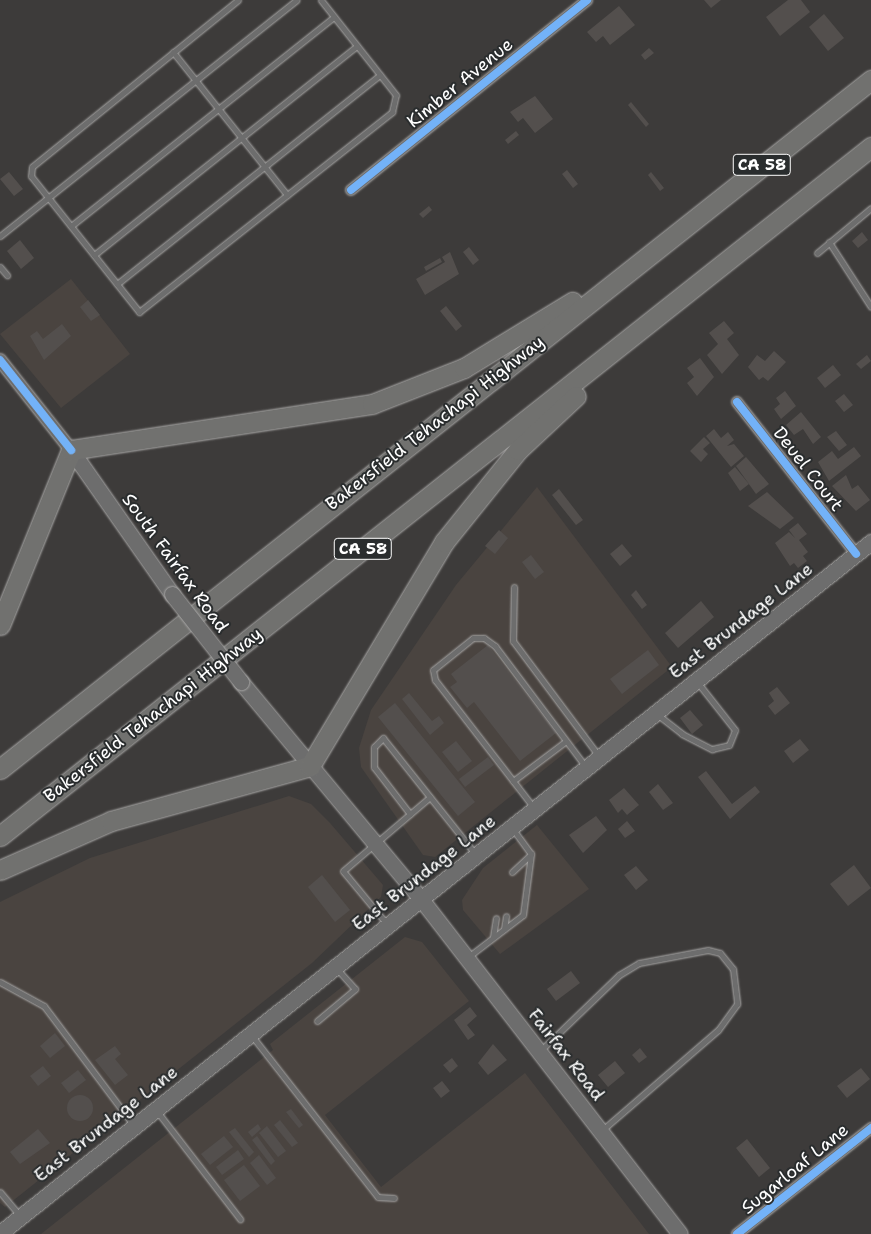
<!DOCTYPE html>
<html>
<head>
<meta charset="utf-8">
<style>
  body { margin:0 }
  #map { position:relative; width:871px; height:1234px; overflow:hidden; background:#3d3b3a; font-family:"Shantell Sans",sans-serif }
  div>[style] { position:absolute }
  .built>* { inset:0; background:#4a4440 }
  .building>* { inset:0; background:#534f4d }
  .round { border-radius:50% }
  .roads { filter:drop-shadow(0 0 1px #a8a7a6) drop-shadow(0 0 1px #a8a7a6) }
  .service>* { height:5px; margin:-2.5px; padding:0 2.5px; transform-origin:2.5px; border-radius:2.5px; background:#6d6d6d }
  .minor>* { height:10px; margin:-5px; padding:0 5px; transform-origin:5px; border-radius:5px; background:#6d6d6d }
  .tertiary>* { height:12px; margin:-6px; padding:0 6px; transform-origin:6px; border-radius:6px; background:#6d6d6d }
  .secondary>* { height:15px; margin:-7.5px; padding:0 7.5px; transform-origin:7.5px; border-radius:7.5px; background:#6d6d6d }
  .motorway>* { height:19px; margin:-9.5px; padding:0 9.5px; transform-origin:9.5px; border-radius:9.5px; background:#71716f }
  .bridges { filter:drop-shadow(0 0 1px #a8a7a6) drop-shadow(0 0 1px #a8a7a6) }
  .secondary-bridge>* { height:15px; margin:-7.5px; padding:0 7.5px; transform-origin:7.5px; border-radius:7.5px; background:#6d6d6d }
  .cycleway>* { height:8px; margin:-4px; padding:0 4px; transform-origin:4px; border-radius:4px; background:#73b2f8 }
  span { translate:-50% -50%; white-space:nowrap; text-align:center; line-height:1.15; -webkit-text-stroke:4px #2a2d2e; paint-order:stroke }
  .shield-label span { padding:1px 4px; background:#2a2d2e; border:1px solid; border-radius:4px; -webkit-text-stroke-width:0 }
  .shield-label { font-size:16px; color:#fff; font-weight:700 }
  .street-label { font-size:18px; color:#fff }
</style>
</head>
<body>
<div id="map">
  <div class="built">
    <i style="clip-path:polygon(71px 279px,130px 354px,61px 408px,0 334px)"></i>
    <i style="clip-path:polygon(537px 487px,672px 667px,435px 857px,423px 855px,361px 767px,359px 748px,371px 710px,456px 585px)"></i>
    <i style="clip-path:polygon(289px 796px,311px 804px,330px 823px,383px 885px,381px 897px,312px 963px,5px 1207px,0 1203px,0 902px,90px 858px)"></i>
    <i style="clip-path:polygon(537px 825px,589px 889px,500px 954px,463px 910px,462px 900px,483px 868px)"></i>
    <i style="clip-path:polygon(405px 937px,422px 942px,469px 1001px,325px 1115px,381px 1187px,525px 1073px,649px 1234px,41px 1234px,273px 1050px,270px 1044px)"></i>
  </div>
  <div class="building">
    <i style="clip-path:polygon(704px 0,721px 0,711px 8px)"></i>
    <i style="clip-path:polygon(788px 0,801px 0,810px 12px,780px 36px,766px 17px)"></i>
    <i style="clip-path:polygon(619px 6px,635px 25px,610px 45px,603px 36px,596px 42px,587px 32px)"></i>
    <i style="clip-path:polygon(824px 14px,844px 38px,828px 51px,809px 27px)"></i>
    <i style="clip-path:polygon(649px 48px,654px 53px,645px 60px,641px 55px)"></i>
    <i style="clip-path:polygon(535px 96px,553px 119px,535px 133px,523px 118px,518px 122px,510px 112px)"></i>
    <i style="clip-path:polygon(631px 102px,649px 124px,646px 127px,628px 105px)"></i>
    <i style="clip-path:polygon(516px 131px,519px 135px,508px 144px,505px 140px)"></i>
    <i style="clip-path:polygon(567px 170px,578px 184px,573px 188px,562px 174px)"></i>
    <i style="clip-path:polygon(9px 172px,23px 189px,14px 196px,0 179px)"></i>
    <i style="clip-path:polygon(651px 172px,664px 188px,660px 191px,648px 175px)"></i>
    <i style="clip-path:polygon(429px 206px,432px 210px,423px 218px,419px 214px)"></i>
    <i style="clip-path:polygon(862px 232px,868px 240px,858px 248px,852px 241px)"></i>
    <i style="clip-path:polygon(20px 240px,34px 258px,21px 269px,7px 251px)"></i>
    <i style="clip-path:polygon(469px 247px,479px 260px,473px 265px,463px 252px)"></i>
    <i style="clip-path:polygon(450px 252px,459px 274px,425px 295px,416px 279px,445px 262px,442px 257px)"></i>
    <i style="clip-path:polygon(440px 258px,442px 262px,426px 271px,424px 267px)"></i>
    <i style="clip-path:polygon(88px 300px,100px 315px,91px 321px,80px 307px)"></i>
    <i style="clip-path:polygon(446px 306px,462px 326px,456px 331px,440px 311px)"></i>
    <i style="clip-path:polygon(724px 321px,734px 333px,727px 339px,739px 355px,722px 374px,707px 355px,718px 344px,709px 333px)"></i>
    <i style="clip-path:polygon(62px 324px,71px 336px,44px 360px,30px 336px,37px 331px,43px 339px)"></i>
    <i style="clip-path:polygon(774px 351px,786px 362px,768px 381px,763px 377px,759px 380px,748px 367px,757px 355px,765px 361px)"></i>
    <i style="clip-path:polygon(867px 355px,871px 361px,861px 369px,856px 364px)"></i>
    <i style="clip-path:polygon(700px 358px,714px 377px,697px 396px,687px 383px,694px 377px,687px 368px)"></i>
    <i style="clip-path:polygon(833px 365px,841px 375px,825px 388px,817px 378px)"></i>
    <i style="clip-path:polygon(785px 391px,796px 406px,781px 419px,774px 409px,780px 404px,776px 398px)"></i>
    <i style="clip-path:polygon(844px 394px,853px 405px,844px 412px,835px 401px)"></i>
    <i style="clip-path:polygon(801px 412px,821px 437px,813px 444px,803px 429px,794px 435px,786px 425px)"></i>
    <i style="clip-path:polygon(714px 429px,721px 438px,728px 432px,734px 440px,727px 446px,734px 444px,744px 456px,731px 467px,706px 436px)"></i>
    <i style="clip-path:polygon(836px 431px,847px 445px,839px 451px,827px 437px)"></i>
    <i style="clip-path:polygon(704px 437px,710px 443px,703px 449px,708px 454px,701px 462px,690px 451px)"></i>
    <i style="clip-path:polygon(854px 447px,861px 456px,829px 481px,818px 462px,832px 451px,838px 459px)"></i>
    <i style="clip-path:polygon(746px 457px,769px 484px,756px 494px,736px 466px)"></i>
    <i style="clip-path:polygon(735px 467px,749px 484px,740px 491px,728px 473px)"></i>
    <i style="clip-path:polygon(846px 475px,852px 489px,858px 485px,870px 500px,856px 511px,832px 486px)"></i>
    <i style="clip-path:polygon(559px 489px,583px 520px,576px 525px,552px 495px)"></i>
    <i style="clip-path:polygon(767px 492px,794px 518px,780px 529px,748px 506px)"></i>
    <i style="clip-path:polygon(798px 523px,807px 534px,799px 540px,808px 552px,803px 556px,807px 561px,798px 568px,794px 563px,790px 566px,775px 543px,789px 532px,795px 538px,789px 530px)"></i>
    <i style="clip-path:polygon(499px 530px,508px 538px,495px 554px,485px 546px)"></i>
    <i style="clip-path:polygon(622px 544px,632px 556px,620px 566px,610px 554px)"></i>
    <i style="clip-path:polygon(531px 555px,544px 572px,535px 579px,522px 562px)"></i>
    <i style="clip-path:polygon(636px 590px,647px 605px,642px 609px,631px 595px)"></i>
    <i style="clip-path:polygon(701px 601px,714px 617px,678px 648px,665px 633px)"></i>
    <i style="clip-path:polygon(488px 645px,556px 733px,520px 761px,474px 702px,467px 708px,450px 687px,457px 682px,451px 674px)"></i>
    <i style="clip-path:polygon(648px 650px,659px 665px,622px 694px,610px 679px)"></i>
    <i style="clip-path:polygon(777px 687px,790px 703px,775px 715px,768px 706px,774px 701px,769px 693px)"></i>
    <i style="clip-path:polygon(409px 693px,432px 721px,439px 716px,444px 723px,430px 735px,402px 699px)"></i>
    <i style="clip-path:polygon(395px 703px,475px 802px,458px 816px,378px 717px)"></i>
    <i style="clip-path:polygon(690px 710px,703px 725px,692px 734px,680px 718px)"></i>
    <i style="clip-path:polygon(800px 739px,809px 750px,793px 763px,784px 751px)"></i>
    <i style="clip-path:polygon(456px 741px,472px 761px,458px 772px,442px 752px)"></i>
    <i style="clip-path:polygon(488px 757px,494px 765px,465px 787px,459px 779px)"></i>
    <i style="clip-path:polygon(706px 771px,732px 804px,755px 786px,760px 792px,730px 819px,698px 777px)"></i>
    <i style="clip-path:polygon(658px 784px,673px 803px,663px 810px,649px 792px)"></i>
    <i style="clip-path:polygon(624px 788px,639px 805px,627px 815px,622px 809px,618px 813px,609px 800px)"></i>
    <i style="clip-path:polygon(596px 816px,607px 830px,583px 853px,569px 835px)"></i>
    <i style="clip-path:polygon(627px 821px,635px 831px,625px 838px,618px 829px)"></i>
    <i style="clip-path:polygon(854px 865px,871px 888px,848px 906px,830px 884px)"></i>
    <i style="clip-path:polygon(636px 866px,648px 880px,636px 890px,624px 875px)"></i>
    <i style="clip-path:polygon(322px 875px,350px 910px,335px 922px,308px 887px)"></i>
    <i style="clip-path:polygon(571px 971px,580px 983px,556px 1001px,547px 989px)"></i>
    <i style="clip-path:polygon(470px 1007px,477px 1016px,467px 1025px,475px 1035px,468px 1040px,454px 1020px)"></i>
    <i style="clip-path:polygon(55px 1033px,65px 1046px,50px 1058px,40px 1046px)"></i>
    <i style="clip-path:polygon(493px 1044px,507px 1060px,488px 1075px,478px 1063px)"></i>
    <i style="clip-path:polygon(115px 1046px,121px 1054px,115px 1059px,128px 1075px,115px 1085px,95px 1060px)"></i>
    <i style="clip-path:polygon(640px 1048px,647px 1057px,639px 1063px,632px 1055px)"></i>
    <i style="clip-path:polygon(452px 1058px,458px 1066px,450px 1073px,443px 1065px)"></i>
    <i style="clip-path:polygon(615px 1061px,625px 1073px,608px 1087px,598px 1075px)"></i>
    <i style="clip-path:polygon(43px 1066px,51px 1076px,38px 1086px,30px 1076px)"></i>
    <i style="clip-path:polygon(861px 1068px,870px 1079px,847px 1098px,837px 1086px)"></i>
    <i style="clip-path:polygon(78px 1070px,86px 1080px,69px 1093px,61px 1083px)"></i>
    <i style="clip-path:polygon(442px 1081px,450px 1091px,441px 1098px,433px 1088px)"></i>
    <i class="round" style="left:67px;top:1095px;width:26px;height:26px"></i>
    <i style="clip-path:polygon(291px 1109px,303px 1125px,299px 1128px,286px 1112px)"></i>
    <i style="clip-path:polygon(280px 1120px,298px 1143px,292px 1147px,274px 1125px)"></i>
    <i style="clip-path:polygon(258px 1124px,261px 1129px,252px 1137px,248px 1132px)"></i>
    <i style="clip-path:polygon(267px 1126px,286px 1151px,278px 1157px,259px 1133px)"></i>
    <i style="clip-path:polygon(235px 1128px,254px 1152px,249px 1157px,229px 1132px)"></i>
    <i style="clip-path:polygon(38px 1129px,50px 1143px,20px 1164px,10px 1152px)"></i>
    <i style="clip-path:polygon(224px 1136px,233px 1147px,210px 1165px,201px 1154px)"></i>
    <i style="clip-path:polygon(257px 1136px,275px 1161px,271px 1165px,252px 1140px)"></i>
    <i style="clip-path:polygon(747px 1139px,770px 1168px,759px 1177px,736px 1148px)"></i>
    <i style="clip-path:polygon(238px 1150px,244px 1159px,222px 1175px,216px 1167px)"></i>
    <i style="clip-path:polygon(259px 1155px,276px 1178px,267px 1185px,250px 1163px)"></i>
    <i style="clip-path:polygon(244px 1165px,260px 1186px,240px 1201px,224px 1180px)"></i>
  </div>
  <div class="roads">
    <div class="service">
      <i style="left:238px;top:0;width:265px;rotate:141deg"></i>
      <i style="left:32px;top:167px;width:9px;rotate:96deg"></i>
      <i style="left:31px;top:176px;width:174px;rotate:51.5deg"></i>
      <i style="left:139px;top:312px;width:323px;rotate:-38.3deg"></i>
      <i style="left:392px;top:112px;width:17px;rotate:-77deg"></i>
      <i style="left:396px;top:95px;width:121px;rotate:-128.3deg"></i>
      <i style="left:173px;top:52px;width:183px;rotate:51.4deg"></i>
      <i style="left:71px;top:226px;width:336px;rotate:-38.5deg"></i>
      <i style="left:0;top:236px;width:379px;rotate:-38.5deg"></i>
      <i style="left:829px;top:242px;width:77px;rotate:57.1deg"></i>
      <i style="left:817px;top:253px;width:70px;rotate:-39.8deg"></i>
      <i style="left:94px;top:255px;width:336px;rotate:-38.5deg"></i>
      <i style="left:0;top:267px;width:11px;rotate:49deg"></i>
      <i style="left:117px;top:284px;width:336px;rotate:-38.5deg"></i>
      <i style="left:514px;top:587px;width:54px;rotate:91.1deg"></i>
      <i style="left:513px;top:641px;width:142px;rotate:53.3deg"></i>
      <i style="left:658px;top:715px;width:31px;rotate:38deg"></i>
      <i style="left:682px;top:734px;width:34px;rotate:27deg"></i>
      <i style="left:712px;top:749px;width:17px;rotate:-13deg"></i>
      <i style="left:729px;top:745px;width:16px;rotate:-68deg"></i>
      <i style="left:735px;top:730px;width:60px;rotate:-128.2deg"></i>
      <i style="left:513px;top:781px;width:66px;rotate:-37deg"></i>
      <i style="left:534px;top:808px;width:162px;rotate:-127.7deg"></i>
      <i style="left:435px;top:680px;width:10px;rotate:-101deg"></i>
      <i style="left:433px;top:670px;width:51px;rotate:-38.7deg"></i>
      <i style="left:473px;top:638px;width:11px"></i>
      <i style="left:484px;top:638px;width:14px;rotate:36deg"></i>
      <i style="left:495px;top:646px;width:151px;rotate:53.1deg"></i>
      <i style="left:410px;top:814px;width:59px;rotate:-127.5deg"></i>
      <i style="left:374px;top:767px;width:20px;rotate:-90deg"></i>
      <i style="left:374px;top:747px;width:13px;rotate:-45deg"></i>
      <i style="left:383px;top:738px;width:149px;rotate:51.5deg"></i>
      <i style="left:512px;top:872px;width:26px;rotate:-43deg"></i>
      <i style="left:386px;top:923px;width:67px;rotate:-129.6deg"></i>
      <i style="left:343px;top:871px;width:114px;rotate:-40.4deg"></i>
      <i style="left:504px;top:929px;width:13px;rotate:-81deg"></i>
      <i style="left:493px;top:937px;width:19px;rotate:-81deg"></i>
      <i style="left:468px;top:957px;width:69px;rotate:-37.4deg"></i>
      <i style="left:523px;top:915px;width:62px;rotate:-82.5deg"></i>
      <i style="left:531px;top:854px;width:31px;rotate:-126deg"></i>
      <i style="left:0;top:982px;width:50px;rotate:28.6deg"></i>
      <i style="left:44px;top:1006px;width:150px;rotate:53.1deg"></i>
      <i style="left:317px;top:1021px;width:50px;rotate:-40.1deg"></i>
      <i style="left:355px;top:989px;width:27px;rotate:-132deg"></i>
      <i style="left:252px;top:1036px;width:204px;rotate:52deg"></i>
      <i style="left:378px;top:1197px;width:16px;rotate:4deg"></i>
      <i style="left:541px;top:1050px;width:108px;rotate:-43.9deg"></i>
      <i style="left:619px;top:975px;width:23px;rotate:-31deg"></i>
      <i style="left:639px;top:963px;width:70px;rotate:-10.7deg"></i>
      <i style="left:708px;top:950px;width:12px;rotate:14deg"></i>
      <i style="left:720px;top:953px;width:21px;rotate:51deg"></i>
      <i style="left:733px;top:969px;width:35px;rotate:83deg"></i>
      <i style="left:737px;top:1004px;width:32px;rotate:126deg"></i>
      <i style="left:718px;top:1030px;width:155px;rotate:139.2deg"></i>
      <i style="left:156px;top:1110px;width:138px;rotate:52.4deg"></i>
      <i style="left:0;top:1192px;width:31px;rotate:50deg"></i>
    </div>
    <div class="minor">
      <i style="left:351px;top:190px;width:303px;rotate:-38.8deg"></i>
      <i style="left:737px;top:402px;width:193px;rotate:51.9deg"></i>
      <i style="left:737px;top:1234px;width:171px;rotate:-38.3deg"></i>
    </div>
    <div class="tertiary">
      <i style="left:0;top:360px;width:115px;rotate:51.7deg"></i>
    </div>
    <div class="secondary">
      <i style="left:71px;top:450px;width:176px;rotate:55deg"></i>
      <i style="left:241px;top:682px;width:282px;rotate:50.3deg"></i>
      <i style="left:421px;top:899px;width:423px;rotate:52.3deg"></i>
      <i style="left:0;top:1233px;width:1112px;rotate:-38.43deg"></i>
    </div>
    <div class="motorway">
      <i style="left:0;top:625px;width:189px;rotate:-67.9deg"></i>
      <i style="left:71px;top:450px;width:304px;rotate:-8.7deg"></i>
      <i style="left:372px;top:404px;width:99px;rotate:-21.4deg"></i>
      <i style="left:464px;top:368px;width:127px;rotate:-31.4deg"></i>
      <i style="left:0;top:769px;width:1111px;rotate:-38.35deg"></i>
      <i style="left:0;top:836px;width:1111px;rotate:-38.35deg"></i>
      <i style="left:0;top:870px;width:121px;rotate:-23.8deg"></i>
      <i style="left:111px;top:821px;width:206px;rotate:-15.4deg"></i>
      <i style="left:310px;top:766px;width:261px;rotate:-59.1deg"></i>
      <i style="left:444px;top:542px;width:118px;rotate:-51.2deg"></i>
      <i style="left:518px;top:450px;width:79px;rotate:-43deg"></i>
    </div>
  </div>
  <div class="bridges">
    <div class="secondary-bridge">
      <i style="left:172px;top:594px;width:112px;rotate:51.9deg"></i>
    </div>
  </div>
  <div class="cycleway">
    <i style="left:351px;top:190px;width:303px;rotate:-38.8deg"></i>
    <i style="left:0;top:360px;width:115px;rotate:51.7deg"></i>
    <i style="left:737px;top:402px;width:193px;rotate:51.9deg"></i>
    <i style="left:737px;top:1234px;width:171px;rotate:-38.3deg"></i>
  </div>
  <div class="shield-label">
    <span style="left:762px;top:165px">CA 58</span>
    <span style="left:363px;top:549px">CA 58</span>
  </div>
  <div class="street-label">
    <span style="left:460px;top:83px;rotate:-39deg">Kimber Avenue</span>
    <span style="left:435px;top:423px;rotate:-38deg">Bakersfield Tehachapi Highway</span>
    <span style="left:808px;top:469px;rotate:52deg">Deuel Court</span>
    <span style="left:175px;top:563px;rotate:54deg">South Fairfax Road</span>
    <span style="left:741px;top:621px;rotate:-38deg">East Brundage Lane</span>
    <span style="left:153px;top:715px;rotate:-38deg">Bakersfield Tehachapi Highway</span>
    <span style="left:424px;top:873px;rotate:-38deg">East Brundage Lane</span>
    <span style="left:566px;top:1055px;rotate:52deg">Fairfax Road</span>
    <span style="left:106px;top:1124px;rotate:-38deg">East Brundage Lane</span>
    <span style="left:795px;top:1169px;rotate:-39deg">Sugarloaf Lane</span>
  </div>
</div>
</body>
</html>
